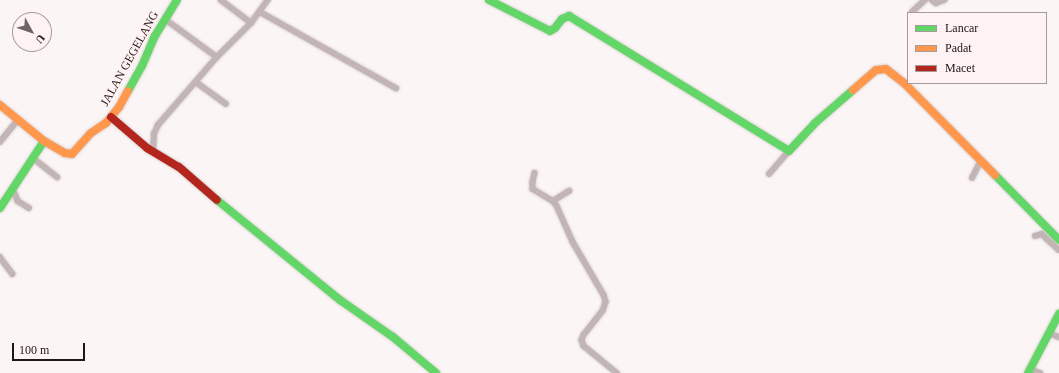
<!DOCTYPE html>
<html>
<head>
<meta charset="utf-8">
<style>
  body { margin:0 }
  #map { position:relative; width:1059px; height:373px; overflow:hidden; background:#fcf5f5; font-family:"Times New Roman",serif }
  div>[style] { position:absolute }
  .roads { filter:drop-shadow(0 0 1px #d8d2d2) drop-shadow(0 0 1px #d8d2d2) }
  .street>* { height:5.5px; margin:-2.75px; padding:0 2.75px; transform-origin:2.75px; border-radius:2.75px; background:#c3b5b6 }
  .fast>* { height:8px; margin:-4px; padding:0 4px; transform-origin:4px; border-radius:4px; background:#63d668 }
  .slow>* { height:8px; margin:-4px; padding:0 4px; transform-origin:4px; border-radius:4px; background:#ff974d }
  .jam>* { height:8px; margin:-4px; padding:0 4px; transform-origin:4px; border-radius:4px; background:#b3261e }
  span { translate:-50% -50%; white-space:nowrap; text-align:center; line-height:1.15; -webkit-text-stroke:4px #fff2f2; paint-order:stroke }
  .street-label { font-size:12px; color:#211617 }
  .legend { position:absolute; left:907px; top:12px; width:140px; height:72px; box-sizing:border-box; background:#fff2f2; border:1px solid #a69a9a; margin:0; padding:5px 7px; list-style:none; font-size:12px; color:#211617 }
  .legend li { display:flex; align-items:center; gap:8px; height:20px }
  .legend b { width:20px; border:1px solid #a69a9a }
  .north { position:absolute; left:12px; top:12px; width:40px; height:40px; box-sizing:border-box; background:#fff2f2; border:1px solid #a69a9a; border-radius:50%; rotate:130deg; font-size:11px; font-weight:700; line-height:16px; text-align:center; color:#211617 }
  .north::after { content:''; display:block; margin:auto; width:14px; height:18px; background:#6e6465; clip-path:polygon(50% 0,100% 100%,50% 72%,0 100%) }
  .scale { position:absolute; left:12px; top:343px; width:73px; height:18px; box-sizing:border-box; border:2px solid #211617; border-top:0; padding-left:5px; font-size:12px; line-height:14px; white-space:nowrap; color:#211617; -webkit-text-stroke:3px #fff2f2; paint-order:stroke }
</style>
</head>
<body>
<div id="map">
  <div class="roads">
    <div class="street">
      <i style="left:221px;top:0;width:38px;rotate:37deg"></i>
      <i style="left:932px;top:0;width:5px;rotate:37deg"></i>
      <i style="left:936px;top:3px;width:9px;rotate:-21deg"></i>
      <i style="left:260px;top:12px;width:156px;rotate:29.2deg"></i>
      <i style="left:912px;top:12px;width:18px;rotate:-43deg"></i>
      <i style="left:165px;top:19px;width:64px;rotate:36.2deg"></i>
      <i style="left:196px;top:82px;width:37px;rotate:36deg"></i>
      <i style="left:0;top:142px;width:28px;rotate:-51deg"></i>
      <i style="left:153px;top:152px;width:18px;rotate:-87deg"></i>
      <i style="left:154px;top:134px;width:10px;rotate:-66deg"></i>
      <i style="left:158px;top:125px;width:90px;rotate:-49.1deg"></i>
      <i style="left:217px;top:57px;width:48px;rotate:-45deg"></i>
      <i style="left:251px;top:23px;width:29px;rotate:-54deg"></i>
      <i style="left:33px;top:158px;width:31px;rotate:38deg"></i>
      <i style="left:535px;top:173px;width:9px;rotate:103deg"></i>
      <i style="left:533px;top:182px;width:7px;rotate:90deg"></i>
      <i style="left:533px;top:189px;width:23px;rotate:31deg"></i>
      <i style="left:553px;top:201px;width:6px;rotate:51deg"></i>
      <i style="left:557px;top:206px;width:39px;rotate:66deg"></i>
      <i style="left:573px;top:242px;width:61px;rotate:59.7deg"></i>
      <i style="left:604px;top:295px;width:7px;rotate:74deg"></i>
      <i style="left:606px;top:302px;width:9px;rotate:108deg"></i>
      <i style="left:603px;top:311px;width:31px;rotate:128deg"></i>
      <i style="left:584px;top:335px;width:5px;rotate:112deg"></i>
      <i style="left:582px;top:340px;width:6px;rotate:72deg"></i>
      <i style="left:584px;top:346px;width:43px;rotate:39.3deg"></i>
      <i style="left:769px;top:174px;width:30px;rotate:-49deg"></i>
      <i style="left:972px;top:178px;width:18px;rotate:-63deg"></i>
      <i style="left:13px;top:189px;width:13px;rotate:67deg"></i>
      <i style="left:18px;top:201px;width:13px;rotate:32deg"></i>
      <i style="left:553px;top:201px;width:19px;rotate:-32deg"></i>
      <i style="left:1035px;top:236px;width:7px;rotate:-16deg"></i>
      <i style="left:1042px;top:234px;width:23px;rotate:43deg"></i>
      <i style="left:0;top:257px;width:21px;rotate:53deg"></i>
      <i style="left:1049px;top:333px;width:11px;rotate:22deg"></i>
      <i style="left:1030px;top:369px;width:11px;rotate:22deg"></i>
    </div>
    <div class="fast">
      <i style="left:489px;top:0;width:68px;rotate:26.9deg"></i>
      <i style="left:550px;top:31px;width:6px;rotate:-31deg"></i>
      <i style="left:555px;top:28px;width:11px;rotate:-52deg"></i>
      <i style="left:562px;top:19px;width:8px;rotate:-23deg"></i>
      <i style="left:569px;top:16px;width:258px;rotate:31.5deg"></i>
      <i style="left:789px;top:151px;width:38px;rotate:-47deg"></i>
      <i style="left:815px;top:123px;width:50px;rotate:-41deg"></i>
      <i style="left:128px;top:91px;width:29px;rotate:-61deg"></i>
      <i style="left:142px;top:66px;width:33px;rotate:-67deg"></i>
      <i style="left:155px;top:36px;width:42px;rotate:-58.6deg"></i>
      <i style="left:995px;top:175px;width:91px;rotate:45.4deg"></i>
      <i style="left:217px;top:200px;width:159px;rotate:39.1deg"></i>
      <i style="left:340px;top:300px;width:65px;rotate:34.9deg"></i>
      <i style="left:393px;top:337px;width:56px;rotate:39.9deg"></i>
      <i style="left:0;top:208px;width:80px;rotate:-56.7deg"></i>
      <i style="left:1028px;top:373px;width:67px;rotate:-62.3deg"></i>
    </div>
    <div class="slow">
      <i style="left:853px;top:90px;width:30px;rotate:-41deg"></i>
      <i style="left:876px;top:70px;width:10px;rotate:-6deg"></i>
      <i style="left:886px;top:69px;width:24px;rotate:38deg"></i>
      <i style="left:905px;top:84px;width:128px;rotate:45.3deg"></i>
      <i style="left:0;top:105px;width:57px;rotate:39.3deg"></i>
      <i style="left:44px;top:141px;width:24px;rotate:30deg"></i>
      <i style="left:65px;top:153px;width:7px;rotate:8deg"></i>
      <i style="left:72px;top:154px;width:28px;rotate:-48deg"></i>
      <i style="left:91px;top:133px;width:18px;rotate:-34deg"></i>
      <i style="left:106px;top:123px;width:21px;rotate:-51deg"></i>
      <i style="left:119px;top:107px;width:18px;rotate:-61deg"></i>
    </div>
    <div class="jam">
      <i style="left:111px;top:117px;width:48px;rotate:40.7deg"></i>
      <i style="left:147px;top:148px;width:37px;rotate:31deg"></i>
      <i style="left:179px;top:167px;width:50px;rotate:41deg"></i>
    </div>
  </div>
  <div class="street-label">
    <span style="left:130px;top:59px;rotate:-61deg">JALAN GEGELANG</span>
  </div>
  <ul class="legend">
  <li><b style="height:5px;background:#63d668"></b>Lancar</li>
  <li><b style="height:5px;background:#ff974d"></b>Padat</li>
  <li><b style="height:5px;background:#b3261e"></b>Macet</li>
  </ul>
  <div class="north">U</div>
  <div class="scale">100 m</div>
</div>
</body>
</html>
